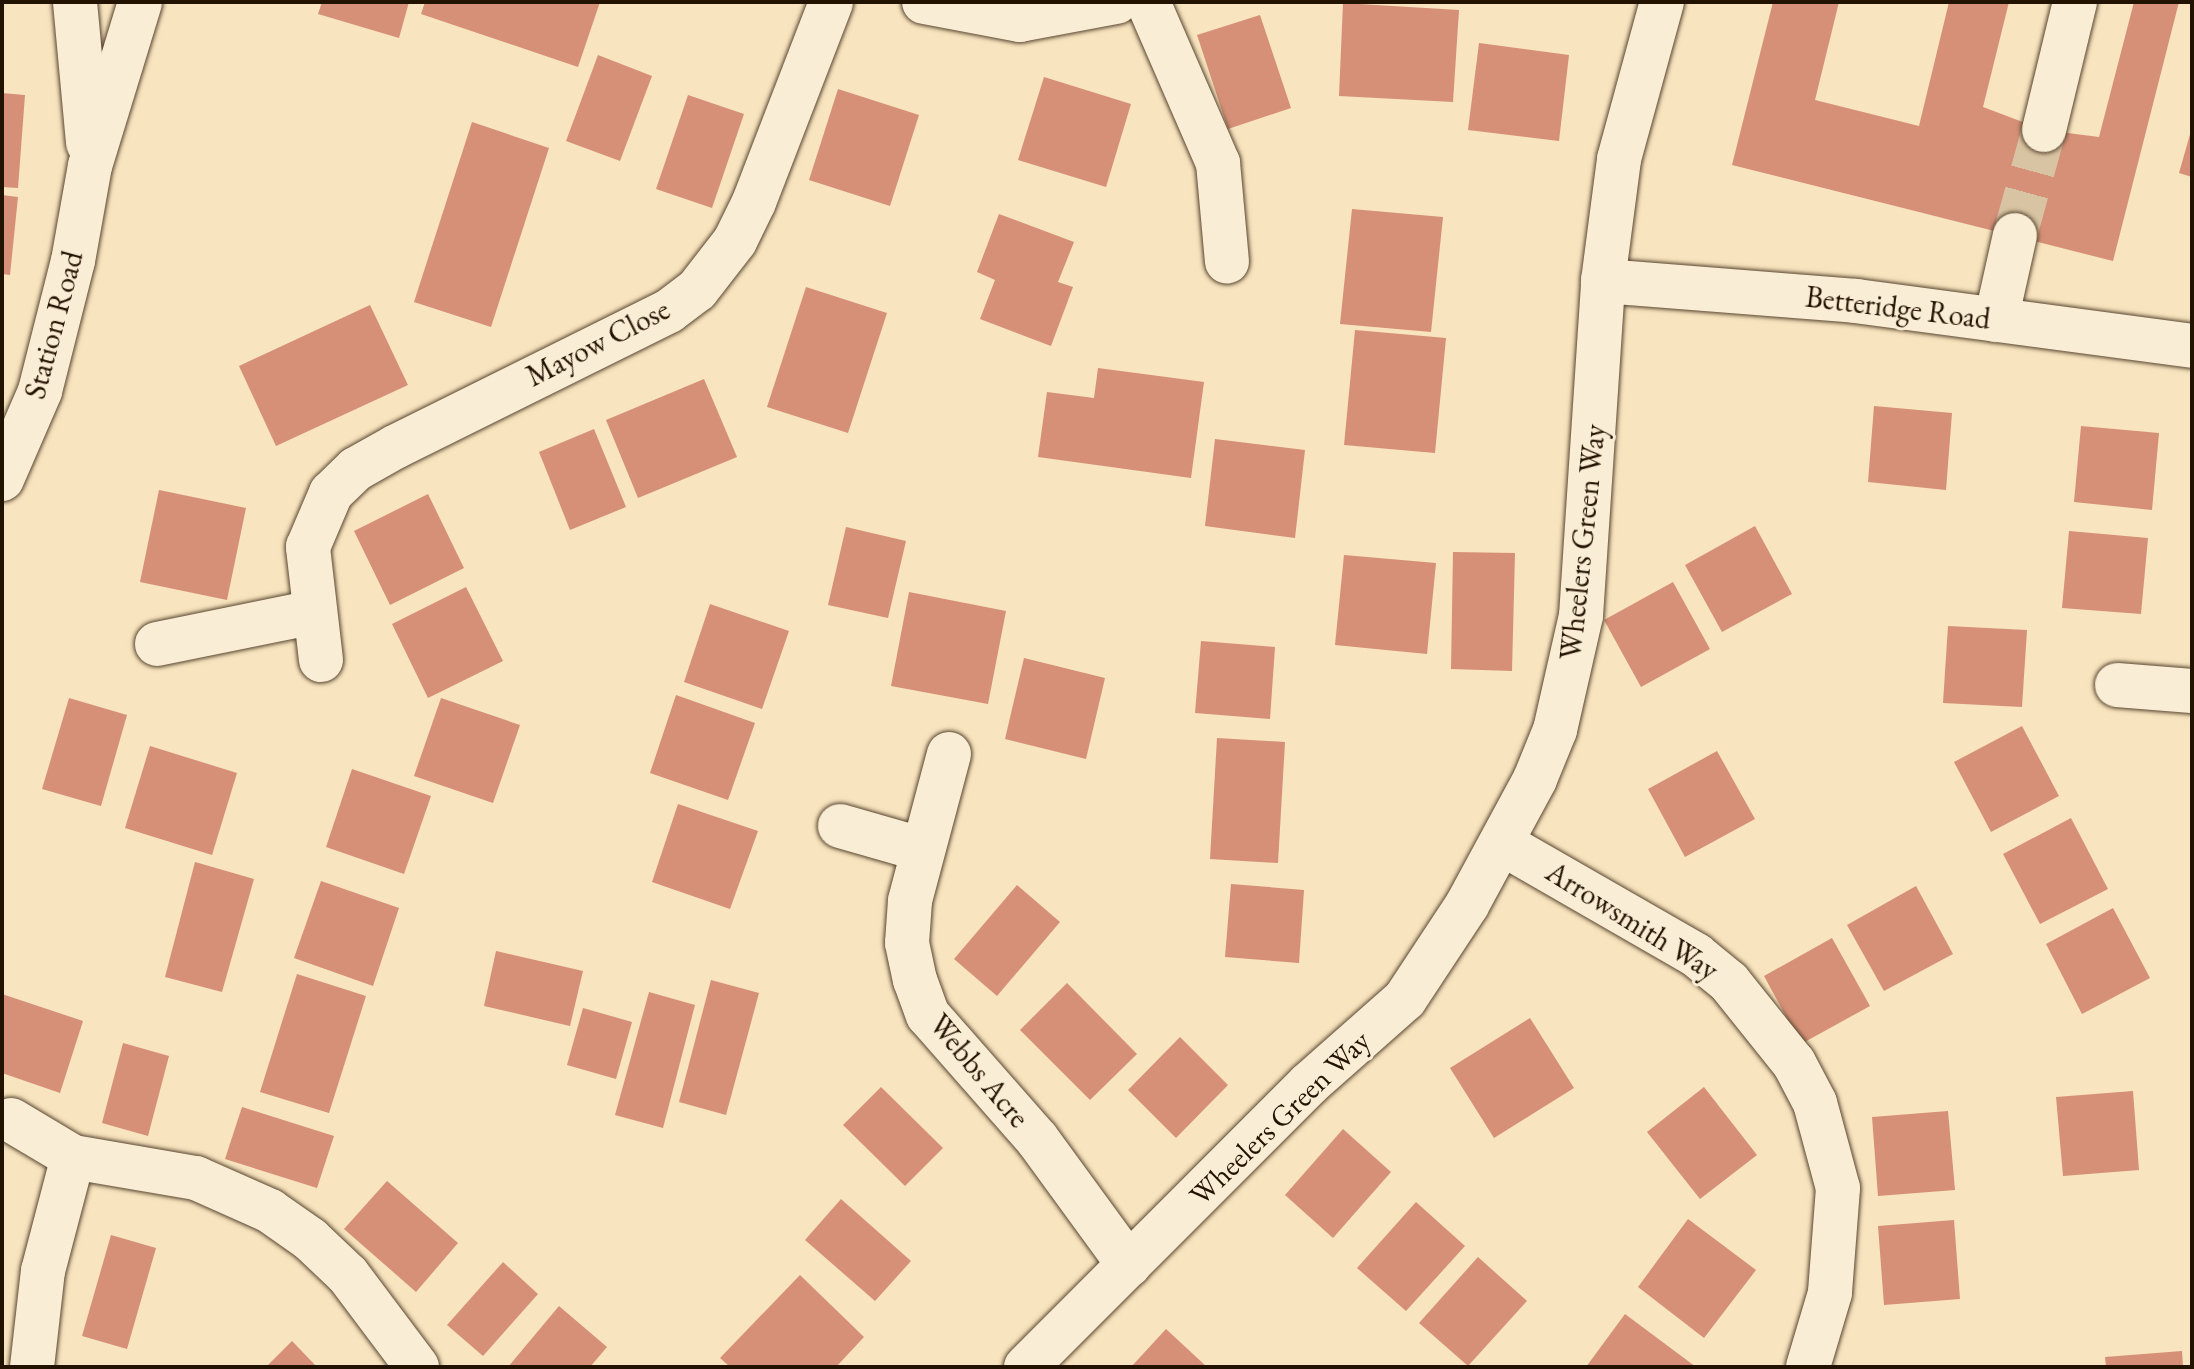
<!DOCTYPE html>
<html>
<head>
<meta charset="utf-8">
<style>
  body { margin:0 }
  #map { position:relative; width:2194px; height:1369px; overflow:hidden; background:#f8e4be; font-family:"EB Garamond",serif }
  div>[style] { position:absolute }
  .building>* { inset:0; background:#d69077 }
  .minor-tunnel>* { height:44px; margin-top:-22px; transform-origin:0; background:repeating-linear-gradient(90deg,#d8c4a2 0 44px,transparent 0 66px) }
  .roads { filter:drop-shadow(0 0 2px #584630) drop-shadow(0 0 2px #584630) }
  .minor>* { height:44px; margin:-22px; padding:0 22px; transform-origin:22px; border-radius:22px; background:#faedd5 }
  span { translate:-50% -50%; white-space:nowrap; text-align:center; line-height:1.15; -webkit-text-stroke:6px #faedd5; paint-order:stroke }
  .street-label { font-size:30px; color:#221200 }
  .frame { position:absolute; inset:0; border:4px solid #221200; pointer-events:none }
</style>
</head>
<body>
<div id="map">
  <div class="building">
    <i style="clip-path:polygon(322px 2px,409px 2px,399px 38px,318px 14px)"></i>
    <i style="clip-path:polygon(425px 2px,600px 2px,578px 67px,421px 14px)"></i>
    <i style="clip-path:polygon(1773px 2px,1839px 2px,1815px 100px,1919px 126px,1949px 2px,2009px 2px,1983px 107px,2044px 130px,2099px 137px,2134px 2px,2179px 2px,2113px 261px,1732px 165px)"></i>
    <i style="clip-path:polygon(1343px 3px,1459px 10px,1453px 102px,1339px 96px)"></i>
    <i style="clip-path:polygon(1260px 15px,1291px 108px,1228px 129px,1197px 35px)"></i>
    <i style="clip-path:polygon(1479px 43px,1569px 55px,1559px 141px,1468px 130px)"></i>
    <i style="clip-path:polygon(598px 55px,652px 76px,620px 161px,566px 141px)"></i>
    <i style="clip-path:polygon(1044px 77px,1131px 104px,1106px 187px,1018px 160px)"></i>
    <i style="clip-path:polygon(838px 89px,919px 115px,890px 206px,809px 180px)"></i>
    <i style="clip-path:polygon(2px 93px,25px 95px,18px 188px,2px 187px)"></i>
    <i style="clip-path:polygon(688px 95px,744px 114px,712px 208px,656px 189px)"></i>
    <i style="clip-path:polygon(472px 122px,549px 148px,491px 327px,414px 302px)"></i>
    <i style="clip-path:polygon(2191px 131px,2192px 131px,2192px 177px,2179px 173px)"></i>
    <i style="clip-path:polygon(2px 195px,18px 197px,10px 275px,2px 274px)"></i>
    <i style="clip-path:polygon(1352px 209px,1443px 217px,1431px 332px,1340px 324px)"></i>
    <i style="clip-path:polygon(999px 214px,1074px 242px,1058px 282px,1073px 287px,1051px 346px,980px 319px,995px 280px,977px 272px)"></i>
    <i style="clip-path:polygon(806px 287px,887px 313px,848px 433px,767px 407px)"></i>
    <i style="clip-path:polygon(370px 305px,408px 385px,276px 446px,239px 366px)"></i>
    <i style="clip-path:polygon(1355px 330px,1446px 338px,1435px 453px,1344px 445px)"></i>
    <i style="clip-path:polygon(1098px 368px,1204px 382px,1191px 478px,1038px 457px,1047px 392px,1094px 398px)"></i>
    <i style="clip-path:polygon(704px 379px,737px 457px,638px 498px,606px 420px)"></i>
    <i style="clip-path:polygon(1874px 406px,1952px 413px,1946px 490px,1868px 482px)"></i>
    <i style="clip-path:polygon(2081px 426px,2159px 433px,2152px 510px,2074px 502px)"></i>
    <i style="clip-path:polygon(594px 429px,626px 507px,570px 530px,539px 452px)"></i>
    <i style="clip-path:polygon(1215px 439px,1305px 450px,1295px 538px,1205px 526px)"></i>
    <i style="clip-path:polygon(159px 490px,246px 508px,227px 600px,140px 582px)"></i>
    <i style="clip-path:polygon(428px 494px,464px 568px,390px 605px,354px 531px)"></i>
    <i style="clip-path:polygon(1755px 526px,1792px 594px,1722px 632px,1685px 565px)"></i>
    <i style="clip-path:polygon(846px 527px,906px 541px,888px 618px,828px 605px)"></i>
    <i style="clip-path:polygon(2069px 531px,2148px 538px,2141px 614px,2062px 608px)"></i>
    <i style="clip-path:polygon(1453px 552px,1515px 553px,1512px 671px,1451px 669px)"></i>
    <i style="clip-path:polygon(1344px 555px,1436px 563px,1427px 654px,1335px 645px)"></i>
    <i style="clip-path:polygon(1673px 582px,1710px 649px,1641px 687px,1604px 620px)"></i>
    <i style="clip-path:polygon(466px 587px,503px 661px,428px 698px,392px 624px)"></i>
    <i style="clip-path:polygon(909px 592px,1006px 611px,988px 704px,891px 686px)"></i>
    <i style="clip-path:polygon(710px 604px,789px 631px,762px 709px,684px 682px)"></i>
    <i style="clip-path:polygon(1948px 626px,2027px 630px,2022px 707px,1943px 703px)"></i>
    <i style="clip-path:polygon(1201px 641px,1275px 647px,1270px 719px,1195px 713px)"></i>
    <i style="clip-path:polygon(1024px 658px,1105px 678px,1086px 759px,1005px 739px)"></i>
    <i style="clip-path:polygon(676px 695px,755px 723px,728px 800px,650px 773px)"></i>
    <i style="clip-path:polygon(69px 698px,127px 715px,101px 806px,42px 789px)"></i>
    <i style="clip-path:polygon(441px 698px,520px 725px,493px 803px,414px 776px)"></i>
    <i style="clip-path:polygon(2022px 726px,2059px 796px,1991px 832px,1954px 762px)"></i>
    <i style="clip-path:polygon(1217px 738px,1285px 742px,1278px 863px,1210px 859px)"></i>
    <i style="clip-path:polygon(150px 746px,237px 773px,212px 855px,125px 828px)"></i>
    <i style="clip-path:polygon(1717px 751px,1755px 819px,1685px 857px,1648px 789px)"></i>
    <i style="clip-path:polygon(352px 769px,431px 796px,404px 874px,326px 847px)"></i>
    <i style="clip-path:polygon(678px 804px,758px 831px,730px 909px,652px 882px)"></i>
    <i style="clip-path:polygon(2071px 818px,2108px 889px,2040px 924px,2003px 854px)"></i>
    <i style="clip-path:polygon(195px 862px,254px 879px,222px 992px,165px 977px)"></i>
    <i style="clip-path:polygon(321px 881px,399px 908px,373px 986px,294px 958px)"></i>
    <i style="clip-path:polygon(1231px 884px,1304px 890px,1299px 963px,1225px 957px)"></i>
    <i style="clip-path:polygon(1017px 885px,1060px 922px,997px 996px,954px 959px)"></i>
    <i style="clip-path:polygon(1916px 886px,1953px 954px,1884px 991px,1847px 925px)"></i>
    <i style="clip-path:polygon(2113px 908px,2150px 978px,2082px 1014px,2046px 944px)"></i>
    <i style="clip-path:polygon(1832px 938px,1870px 1006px,1801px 1044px,1764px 976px)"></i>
    <i style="clip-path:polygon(496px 951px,583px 971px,570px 1026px,484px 1006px)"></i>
    <i style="clip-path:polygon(297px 974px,366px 996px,329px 1113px,260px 1092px)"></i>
    <i style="clip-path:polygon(711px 980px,759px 993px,726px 1115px,679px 1102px)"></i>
    <i style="clip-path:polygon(1067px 983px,1137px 1054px,1090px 1100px,1020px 1030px)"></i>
    <i style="clip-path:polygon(649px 992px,695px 1005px,663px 1128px,615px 1115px)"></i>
    <i style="clip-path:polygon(2px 994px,83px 1021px,60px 1093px,2px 1073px)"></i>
    <i style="clip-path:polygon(583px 1008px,632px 1022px,616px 1079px,567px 1065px)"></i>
    <i style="clip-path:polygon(1530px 1018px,1574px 1088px,1494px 1138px,1450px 1068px)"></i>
    <i style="clip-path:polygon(1180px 1037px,1228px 1085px,1176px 1138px,1128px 1090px)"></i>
    <i style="clip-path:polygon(123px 1043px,169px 1056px,148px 1136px,102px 1123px)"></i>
    <i style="clip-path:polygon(881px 1087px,943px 1148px,905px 1186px,843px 1125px)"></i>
    <i style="clip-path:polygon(1704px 1087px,1757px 1155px,1700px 1199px,1647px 1132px)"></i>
    <i style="clip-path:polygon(2133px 1091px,2139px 1170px,2063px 1176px,2056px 1097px)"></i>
    <i style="clip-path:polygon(242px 1107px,334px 1136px,317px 1188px,225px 1159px)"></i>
    <i style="clip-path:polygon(1948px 1111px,1955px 1190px,1878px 1196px,1872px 1117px)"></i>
    <i style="clip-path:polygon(1343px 1129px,1391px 1172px,1333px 1238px,1285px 1195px)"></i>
    <i style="clip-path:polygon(387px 1181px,458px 1243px,416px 1292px,344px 1229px)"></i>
    <i style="clip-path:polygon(841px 1199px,911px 1261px,875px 1301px,805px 1240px)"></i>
    <i style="clip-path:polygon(1416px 1202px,1465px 1246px,1406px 1311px,1357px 1268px)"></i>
    <i style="clip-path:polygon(1688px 1219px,1756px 1270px,1704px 1338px,1638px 1287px)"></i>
    <i style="clip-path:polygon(1954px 1220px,1960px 1299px,1884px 1305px,1878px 1226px)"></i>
    <i style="clip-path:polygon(111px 1235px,156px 1248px,127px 1349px,82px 1336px)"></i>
    <i style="clip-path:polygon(1478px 1257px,1527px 1301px,1468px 1366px,1419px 1323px)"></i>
    <i style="clip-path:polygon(503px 1262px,538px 1294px,483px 1356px,447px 1325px)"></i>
    <i style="clip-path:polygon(800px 1275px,864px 1337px,836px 1367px,730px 1367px,720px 1358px)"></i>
    <i style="clip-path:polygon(559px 1306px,607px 1347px,590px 1367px,508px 1367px)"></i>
    <i style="clip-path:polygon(1625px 1314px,1696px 1367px,1586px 1367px)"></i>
    <i style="clip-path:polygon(1166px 1329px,1207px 1367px,1131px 1367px)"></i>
    <i style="clip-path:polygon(292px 1341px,317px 1367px,266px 1367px)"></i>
    <i style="clip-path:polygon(2182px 1351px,2183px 1367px,2106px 1367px,2105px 1357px)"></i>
  </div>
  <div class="minor-tunnel">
    <i style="left:2015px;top:235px;width:109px;rotate:-74.6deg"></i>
  </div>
  <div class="roads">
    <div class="minor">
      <i style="left:75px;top:2px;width:142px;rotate:84.7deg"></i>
      <i style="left:924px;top:2px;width:98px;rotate:10.6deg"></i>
      <i style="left:1020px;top:20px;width:98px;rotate:-10.6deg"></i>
      <i style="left:1148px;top:2px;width:176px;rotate:66.5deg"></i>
      <i style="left:1218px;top:163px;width:99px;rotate:84.8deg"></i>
      <i style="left:2044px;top:130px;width:132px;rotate:-76.4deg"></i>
      <i style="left:1603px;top:281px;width:254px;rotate:4.5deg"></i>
      <i style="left:1856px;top:301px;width:339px;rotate:7.6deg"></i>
      <i style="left:1996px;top:320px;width:87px;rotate:-77.4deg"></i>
      <i style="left:2px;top:479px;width:96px;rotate:-66.6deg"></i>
      <i style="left:40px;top:391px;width:134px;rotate:-75.8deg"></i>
      <i style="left:73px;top:261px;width:97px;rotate:-79.9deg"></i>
      <i style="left:90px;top:166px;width:171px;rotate:-73deg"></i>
      <i style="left:157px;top:644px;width:160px;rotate:-11.5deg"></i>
      <i style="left:321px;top:660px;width:114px;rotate:-96.6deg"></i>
      <i style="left:308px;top:547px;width:59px;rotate:-66.9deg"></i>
      <i style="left:331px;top:493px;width:35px;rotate:-44deg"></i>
      <i style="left:356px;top:469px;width:45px;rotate:-29.4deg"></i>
      <i style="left:395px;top:447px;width:306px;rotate:-26.4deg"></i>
      <i style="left:669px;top:311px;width:35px;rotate:-37deg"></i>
      <i style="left:697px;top:290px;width:62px;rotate:-52.2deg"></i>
      <i style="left:735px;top:241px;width:43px;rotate:-64deg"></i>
      <i style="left:754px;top:202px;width:214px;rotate:-68.9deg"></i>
      <i style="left:2117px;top:685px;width:75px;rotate:4.6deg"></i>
      <i style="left:949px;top:754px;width:152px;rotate:104.9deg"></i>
      <i style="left:910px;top:901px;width:42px;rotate:94.1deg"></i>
      <i style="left:907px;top:943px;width:38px;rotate:78deg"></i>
      <i style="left:915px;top:980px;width:37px;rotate:70deg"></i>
      <i style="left:928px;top:1015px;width:165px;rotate:48.7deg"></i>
      <i style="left:1037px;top:1139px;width:156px;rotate:53.9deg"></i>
      <i style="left:840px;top:826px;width:83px;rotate:16deg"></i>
      <i style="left:1503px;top:844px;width:223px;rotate:29.9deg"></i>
      <i style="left:1696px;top:955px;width:43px;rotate:39.3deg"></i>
      <i style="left:1729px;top:982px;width:104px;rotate:51.3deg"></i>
      <i style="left:1794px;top:1063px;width:45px;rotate:62.3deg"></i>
      <i style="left:1815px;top:1103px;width:88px;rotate:74.9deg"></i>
      <i style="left:1838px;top:1188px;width:105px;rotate:94.4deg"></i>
      <i style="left:1830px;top:1293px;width:77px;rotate:106.6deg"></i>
      <i style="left:11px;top:1120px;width:72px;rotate:30.8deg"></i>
      <i style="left:73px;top:1157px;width:125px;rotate:9.7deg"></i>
      <i style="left:196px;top:1178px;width:81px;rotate:24deg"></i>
      <i style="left:270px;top:1211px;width:49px;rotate:35deg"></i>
      <i style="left:310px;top:1239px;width:52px;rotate:43.5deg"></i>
      <i style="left:348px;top:1275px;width:115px;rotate:53.1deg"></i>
      <i style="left:32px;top:1367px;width:97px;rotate:-83.5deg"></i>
      <i style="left:43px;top:1271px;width:118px;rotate:-75.3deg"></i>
      <i style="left:1026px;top:1367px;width:400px;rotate:-45deg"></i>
      <i style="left:1309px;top:1084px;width:128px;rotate:-41.5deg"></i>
      <i style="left:1405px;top:999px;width:113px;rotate:-56.6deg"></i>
      <i style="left:1467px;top:905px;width:143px;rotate:-61.6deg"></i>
      <i style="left:1535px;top:779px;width:53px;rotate:-67.8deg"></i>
      <i style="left:1555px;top:730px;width:117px;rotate:-77.2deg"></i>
      <i style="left:1581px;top:616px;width:336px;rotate:-86.2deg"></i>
      <i style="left:1603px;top:281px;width:123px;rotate:-82.5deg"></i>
      <i style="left:1619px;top:159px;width:163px;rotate:-74.7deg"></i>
    </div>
  </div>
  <div class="street-label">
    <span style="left:1898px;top:308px;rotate:7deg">Betteridge Road</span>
    <span style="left:54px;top:325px;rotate:-75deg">Station Road</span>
    <span style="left:598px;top:343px;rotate:-27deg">Mayow Close</span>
    <span style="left:1583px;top:542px;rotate:-84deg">Wheelers Green Way</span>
    <span style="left:1632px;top:921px;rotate:32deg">Arrowsmith Way</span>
    <span style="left:979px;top:1071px;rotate:50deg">Webbs Acre</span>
    <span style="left:1280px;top:1118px;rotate:-44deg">Wheelers Green Way</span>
  </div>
  <div class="frame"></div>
</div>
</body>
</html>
